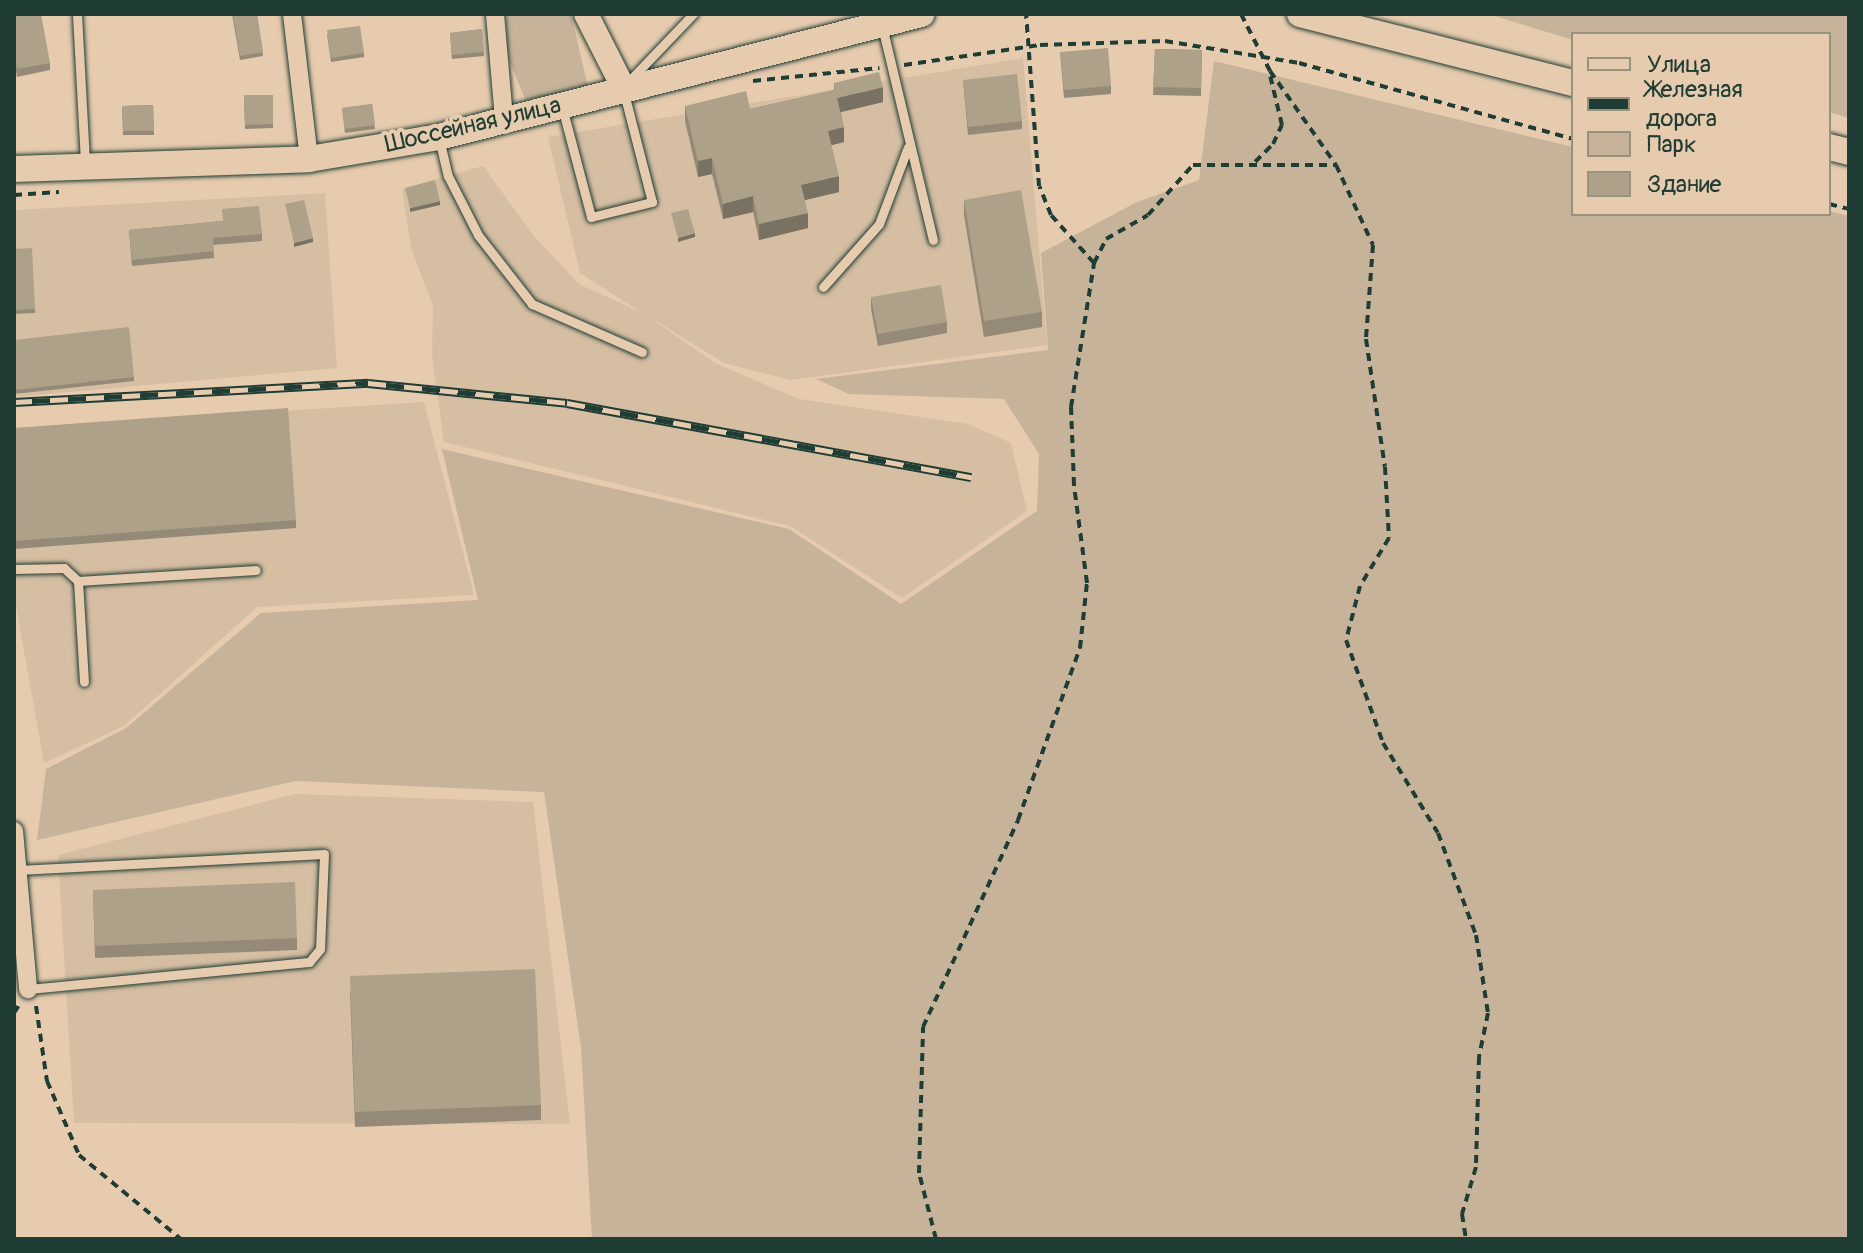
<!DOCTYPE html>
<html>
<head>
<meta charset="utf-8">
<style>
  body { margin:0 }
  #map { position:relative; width:1863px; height:1253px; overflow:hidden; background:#e7cbae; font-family:Pangolin,sans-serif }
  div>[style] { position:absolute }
  .built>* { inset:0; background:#d6bea3 }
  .green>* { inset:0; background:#c6b39a }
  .path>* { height:4px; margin-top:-2px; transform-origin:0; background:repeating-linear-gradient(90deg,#1f3d34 0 8px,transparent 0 14px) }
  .roads { filter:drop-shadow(0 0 2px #1f3d34) drop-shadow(0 0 2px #1f3d34) }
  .service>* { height:9px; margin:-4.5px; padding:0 4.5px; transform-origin:4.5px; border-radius:4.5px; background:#e7cbae }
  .minor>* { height:18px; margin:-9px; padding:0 9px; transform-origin:9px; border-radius:9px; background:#e7cbae }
  .tertiary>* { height:24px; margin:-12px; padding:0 12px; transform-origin:12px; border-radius:12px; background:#e7cbae }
  .secondary>* { height:26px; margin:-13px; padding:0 13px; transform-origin:13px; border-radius:13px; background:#e7cbae }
  .rail>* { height:9px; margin-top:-4.5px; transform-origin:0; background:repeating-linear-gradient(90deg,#e7cbae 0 18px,#1f3d34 0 36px); box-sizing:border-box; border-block:2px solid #1f3d34 }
  .wall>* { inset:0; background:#958a77 }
  .shaded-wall>* { inset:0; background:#797161 }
  .building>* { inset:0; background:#ada18a }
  span { translate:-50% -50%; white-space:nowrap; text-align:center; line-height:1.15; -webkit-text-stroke:8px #e7cbae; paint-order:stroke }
  .street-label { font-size:24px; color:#1f3d34 }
  .frame { position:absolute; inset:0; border:16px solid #1f3d34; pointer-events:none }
  .legend { position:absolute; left:1571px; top:32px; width:260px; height:184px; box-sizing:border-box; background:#e7cbae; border:2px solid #97927d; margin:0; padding:10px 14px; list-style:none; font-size:24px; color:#1f3d34 }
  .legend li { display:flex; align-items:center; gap:16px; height:40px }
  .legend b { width:40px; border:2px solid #97927d }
</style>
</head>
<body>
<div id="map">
  <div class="built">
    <i style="clip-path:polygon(1023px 58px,1047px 345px,791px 380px,724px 363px,645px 314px,715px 363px,799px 399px,968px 424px,1011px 443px,1027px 511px,902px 598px,790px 526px,444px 442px,432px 357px,433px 306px,411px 248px,402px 189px,483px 166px,534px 236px,579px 284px,642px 313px,580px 273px,548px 137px)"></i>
    <i style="clip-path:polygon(325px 193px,337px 368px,14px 397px,14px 210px)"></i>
    <i style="clip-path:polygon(424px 402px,474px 595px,257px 607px,124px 726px,44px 763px,14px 595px,14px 428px)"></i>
    <i style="clip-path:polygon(295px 794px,533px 802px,570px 1124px,74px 1123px,58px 855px)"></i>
  </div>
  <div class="green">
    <i style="clip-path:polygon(506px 14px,571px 14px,588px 87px,526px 101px,507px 55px)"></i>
    <i style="clip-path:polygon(1488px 14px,1849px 14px,1849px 118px,1829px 112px,1829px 34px,1573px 34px,1573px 40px)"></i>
    <i style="clip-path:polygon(1214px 61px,1573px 147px,1573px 214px,1829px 211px,1849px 216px,1849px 1239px,592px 1239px,581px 1048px,544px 792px,296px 781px,37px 840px,46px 769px,126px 728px,261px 613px,478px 600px,442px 449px,789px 529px,901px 604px,1037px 511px,1039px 454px,1004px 399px,849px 394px,816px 379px,1048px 350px,1041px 253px,1137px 202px,1199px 180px)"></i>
  </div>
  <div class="path">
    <i style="left:1241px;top:14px;width:64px;rotate:63deg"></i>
    <i style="left:1270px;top:71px;width:115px;rotate:54.9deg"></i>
    <i style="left:1336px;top:165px;width:88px;rotate:65.2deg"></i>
    <i style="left:1373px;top:245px;width:94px;rotate:94.3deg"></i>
    <i style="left:1366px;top:339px;width:129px;rotate:81.6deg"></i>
    <i style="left:1385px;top:467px;width:71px;rotate:86.8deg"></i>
    <i style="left:1389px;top:538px;width:56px;rotate:121.1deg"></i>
    <i style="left:1360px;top:586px;width:56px;rotate:104.5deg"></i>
    <i style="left:1346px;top:640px;width:109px;rotate:70.2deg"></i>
    <i style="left:1383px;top:743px;width:105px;rotate:58.6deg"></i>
    <i style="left:1438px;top:833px;width:109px;rotate:69.6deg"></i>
    <i style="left:1476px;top:935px;width:79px;rotate:81.3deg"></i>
    <i style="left:1488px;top:1013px;width:45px;rotate:101.6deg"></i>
    <i style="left:1479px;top:1057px;width:110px;rotate:91.6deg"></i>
    <i style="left:1476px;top:1167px;width:49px;rotate:106.6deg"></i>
    <i style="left:1462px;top:1214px;width:25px;rotate:81deg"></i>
    <i style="left:904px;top:65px;width:137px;rotate:-8.4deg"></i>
    <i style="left:1040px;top:45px;width:125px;rotate:-1.8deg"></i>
    <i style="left:1165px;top:41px;width:136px;rotate:9.3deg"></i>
    <i style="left:1299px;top:63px;width:284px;rotate:15.5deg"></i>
    <i style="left:753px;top:81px;width:127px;rotate:-5.9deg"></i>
    <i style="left:1255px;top:162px;width:25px;rotate:-45deg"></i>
    <i style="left:1273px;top:144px;width:21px;rotate:-65deg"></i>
    <i style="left:1282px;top:125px;width:51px;rotate:-103.5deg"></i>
    <i style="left:14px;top:195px;width:45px;rotate:-3.8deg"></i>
    <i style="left:1829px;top:204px;width:21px;rotate:14deg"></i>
    <i style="left:1094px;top:263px;width:27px;rotate:-63deg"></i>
    <i style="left:1106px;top:239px;width:48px;rotate:-29.7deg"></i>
    <i style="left:1148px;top:215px;width:67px;rotate:-48deg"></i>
    <i style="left:1193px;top:165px;width:143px"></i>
    <i style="left:36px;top:1006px;width:76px;rotate:81.7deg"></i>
    <i style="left:47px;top:1081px;width:81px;rotate:66.6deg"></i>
    <i style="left:79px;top:1155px;width:132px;rotate:39.5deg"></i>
    <i style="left:14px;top:1013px;width:9px;rotate:-58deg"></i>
    <i style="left:936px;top:1239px;width:68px;rotate:-104.4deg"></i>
    <i style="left:919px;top:1173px;width:146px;rotate:-88.4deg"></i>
    <i style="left:923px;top:1027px;width:228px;rotate:-65.3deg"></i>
    <i style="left:1018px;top:820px;width:183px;rotate:-70.2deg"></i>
    <i style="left:1080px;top:648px;width:65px;rotate:-83.9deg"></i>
    <i style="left:1087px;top:583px;width:99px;rotate:-97.6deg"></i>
    <i style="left:1074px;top:485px;width:78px;rotate:-92.2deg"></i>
    <i style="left:1071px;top:407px;width:146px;rotate:-80.9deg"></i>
    <i style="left:1094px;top:263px;width:64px;rotate:-131.9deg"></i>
    <i style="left:1051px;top:215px;width:31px;rotate:-112deg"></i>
    <i style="left:1039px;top:186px;width:172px;rotate:-94.3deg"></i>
  </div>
  <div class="roads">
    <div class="service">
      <i style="left:77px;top:14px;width:148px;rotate:86.9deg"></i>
      <i style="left:882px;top:26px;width:220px;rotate:76.6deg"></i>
      <i style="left:629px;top:81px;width:93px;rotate:-46.3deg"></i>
      <i style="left:562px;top:107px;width:114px;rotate:75.2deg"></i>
      <i style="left:591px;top:217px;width:63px;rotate:-13.8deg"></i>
      <i style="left:652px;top:202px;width:113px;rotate:-104.4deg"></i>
      <i style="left:439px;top:138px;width:39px;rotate:77deg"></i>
      <i style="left:448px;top:176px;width:66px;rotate:63deg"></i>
      <i style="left:478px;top:235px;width:88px;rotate:52deg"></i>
      <i style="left:532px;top:304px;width:120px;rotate:23.6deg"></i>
      <i style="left:823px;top:287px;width:84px;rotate:-48.4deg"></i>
      <i style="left:879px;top:224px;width:82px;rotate:-69.4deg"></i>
      <i style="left:14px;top:569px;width:50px;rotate:-1.1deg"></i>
      <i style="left:64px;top:568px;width:19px;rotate:43deg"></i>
      <i style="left:78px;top:581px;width:101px;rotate:86.6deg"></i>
      <i style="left:78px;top:581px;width:178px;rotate:-3.5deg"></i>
      <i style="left:18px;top:870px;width:306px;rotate:-3deg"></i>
      <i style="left:324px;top:854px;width:95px;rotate:92.4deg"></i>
      <i style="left:320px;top:949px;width:17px;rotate:130deg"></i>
      <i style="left:309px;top:962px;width:282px;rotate:174.5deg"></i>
    </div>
    <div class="minor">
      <i style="left:292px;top:14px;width:146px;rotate:83.3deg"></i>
      <i style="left:495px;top:14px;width:105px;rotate:85.1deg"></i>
      <i style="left:14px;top:831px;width:159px;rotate:84.9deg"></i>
    </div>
    <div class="tertiary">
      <i style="left:586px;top:14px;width:82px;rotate:63.1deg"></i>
    </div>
    <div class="secondary">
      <i style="left:1300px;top:14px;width:282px;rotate:14.2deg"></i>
      <i style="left:1829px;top:147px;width:21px;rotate:14deg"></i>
      <i style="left:14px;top:169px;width:295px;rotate:-1.9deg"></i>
      <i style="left:309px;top:159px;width:132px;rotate:-9.6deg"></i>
      <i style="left:439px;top:137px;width:498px;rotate:-14.3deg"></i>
    </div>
  </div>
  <div class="rail">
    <i style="left:14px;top:402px;width:355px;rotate:-3.1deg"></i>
    <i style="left:368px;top:383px;width:200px;rotate:5.7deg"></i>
    <i style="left:567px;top:403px;width:411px;rotate:10.4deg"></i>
  </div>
  <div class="wall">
    <i style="clip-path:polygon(14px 14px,50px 63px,50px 70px,17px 77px,14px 60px)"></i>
    <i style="clip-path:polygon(232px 14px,257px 14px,263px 56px,240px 60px)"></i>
    <i style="clip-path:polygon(482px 29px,484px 56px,452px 59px,450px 33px)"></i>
    <i style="clip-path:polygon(327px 34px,364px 53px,364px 57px,331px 62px)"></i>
    <i style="clip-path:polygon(1155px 49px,1202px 50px,1201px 96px,1153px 95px)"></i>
    <i style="clip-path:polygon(1060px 52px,1111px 86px,1111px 94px,1064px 98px)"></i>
    <i style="clip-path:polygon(963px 80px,1022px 121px,1022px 129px,968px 135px)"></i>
    <i style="clip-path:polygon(834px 83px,883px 102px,841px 112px,844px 142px,831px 145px,839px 192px,805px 200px,808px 228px,759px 240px,753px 212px,723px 219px,712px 174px,698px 177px,685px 121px,685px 106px,750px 109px,834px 90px)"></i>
    <i style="clip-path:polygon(244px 95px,273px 95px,273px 128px,245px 129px)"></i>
    <i style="clip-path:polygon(372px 104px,375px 129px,345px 133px,342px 108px)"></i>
    <i style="clip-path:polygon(153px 105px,154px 135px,123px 135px,122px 106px)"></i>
    <i style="clip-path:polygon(964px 200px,1042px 312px,1042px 327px,984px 337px,964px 215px)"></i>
    <i style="clip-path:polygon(222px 221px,262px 234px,262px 241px,213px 245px,214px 258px,132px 266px,129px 230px)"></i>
    <i style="clip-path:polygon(14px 249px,35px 309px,35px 313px,14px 314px)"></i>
    <i style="clip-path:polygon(871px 297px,947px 322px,947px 333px,878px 346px,871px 309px)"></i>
    <i style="clip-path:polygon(14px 340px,134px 377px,134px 381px,14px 394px)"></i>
    <i style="clip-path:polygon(14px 428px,296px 520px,296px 528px,14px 549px)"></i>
    <i style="clip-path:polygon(93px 890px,297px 938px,297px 950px,95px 958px)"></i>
    <i style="clip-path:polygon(350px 991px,541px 1105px,541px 1120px,355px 1127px)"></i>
  </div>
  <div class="shaded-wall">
    <i style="clip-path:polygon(883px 87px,883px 102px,837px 113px,837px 98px)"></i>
    <i style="clip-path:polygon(844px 127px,844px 142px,828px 146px,828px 131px)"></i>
    <i style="clip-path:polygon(712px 158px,712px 174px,698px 177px,698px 161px)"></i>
    <i style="clip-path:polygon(839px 176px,839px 192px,801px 201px,801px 185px)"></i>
    <i style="clip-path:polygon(753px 196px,753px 212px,723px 219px,723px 204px)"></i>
    <i style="clip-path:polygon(440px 201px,440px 205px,410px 212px,410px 208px)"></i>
    <i style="clip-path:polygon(808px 213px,808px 228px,759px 240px,759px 224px)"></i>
    <i style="clip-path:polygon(695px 233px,695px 237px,678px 242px,678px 238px)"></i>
    <i style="clip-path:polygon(313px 238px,313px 242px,294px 247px,294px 243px)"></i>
  </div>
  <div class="building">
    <i style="clip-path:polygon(14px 14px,41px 14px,50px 63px,17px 69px,14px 52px)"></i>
    <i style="clip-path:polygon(233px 14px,257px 14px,263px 52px,240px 56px)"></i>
    <i style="clip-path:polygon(360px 26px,364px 53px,331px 58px,327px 30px)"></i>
    <i style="clip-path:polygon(482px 29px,484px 52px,452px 55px,450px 33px)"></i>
    <i style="clip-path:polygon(1108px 48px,1111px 86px,1064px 90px,1060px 52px)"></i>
    <i style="clip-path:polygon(1155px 49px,1202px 50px,1201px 88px,1153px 87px)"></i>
    <i style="clip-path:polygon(879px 72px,883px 87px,837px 98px,844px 127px,828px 131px,839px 176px,801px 185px,808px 213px,759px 224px,753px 196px,723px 204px,712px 158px,698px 161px,685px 106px,746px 91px,750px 109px,835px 90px,834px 83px)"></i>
    <i style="clip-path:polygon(1017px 74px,1022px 121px,968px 127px,963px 80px)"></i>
    <i style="clip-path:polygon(244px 95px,273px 95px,273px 124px,245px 125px)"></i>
    <i style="clip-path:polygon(372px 104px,375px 125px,345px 129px,342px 108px)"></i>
    <i style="clip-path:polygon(153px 105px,154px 131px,123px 131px,122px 106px)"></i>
    <i style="clip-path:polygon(435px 180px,440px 201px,410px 208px,405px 188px)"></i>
    <i style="clip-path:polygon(1021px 190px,1042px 312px,984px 321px,964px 200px)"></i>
    <i style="clip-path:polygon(304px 200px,313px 238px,294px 243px,285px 204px)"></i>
    <i style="clip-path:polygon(259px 206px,262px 234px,213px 238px,214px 251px,132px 260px,129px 230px,223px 221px,222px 209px)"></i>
    <i style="clip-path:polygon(688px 209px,695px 233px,678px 238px,671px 213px)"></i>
    <i style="clip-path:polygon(32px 248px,35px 309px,14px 310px,14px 249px)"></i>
    <i style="clip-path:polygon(941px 285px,947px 322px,878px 334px,871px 297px)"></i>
    <i style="clip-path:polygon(129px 327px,134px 377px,14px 390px,14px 340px)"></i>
    <i style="clip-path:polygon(288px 408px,296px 520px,14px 541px,14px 428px)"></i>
    <i style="clip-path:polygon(295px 882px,297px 938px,95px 946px,93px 890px)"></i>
    <i style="clip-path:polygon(535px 969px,541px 1105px,355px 1112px,350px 976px)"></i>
  </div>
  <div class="street-label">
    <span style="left:473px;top:125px;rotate:-13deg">Шоссейная улица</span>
  </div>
  <div class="frame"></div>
  <ul class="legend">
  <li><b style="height:10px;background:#e7cbae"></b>Улица</li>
  <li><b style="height:10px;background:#1f3d34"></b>Железная дорога</li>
  <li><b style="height:22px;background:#c6b39a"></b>Парк</li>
  <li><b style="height:22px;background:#ada18a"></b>Здание</li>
  </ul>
</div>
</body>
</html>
